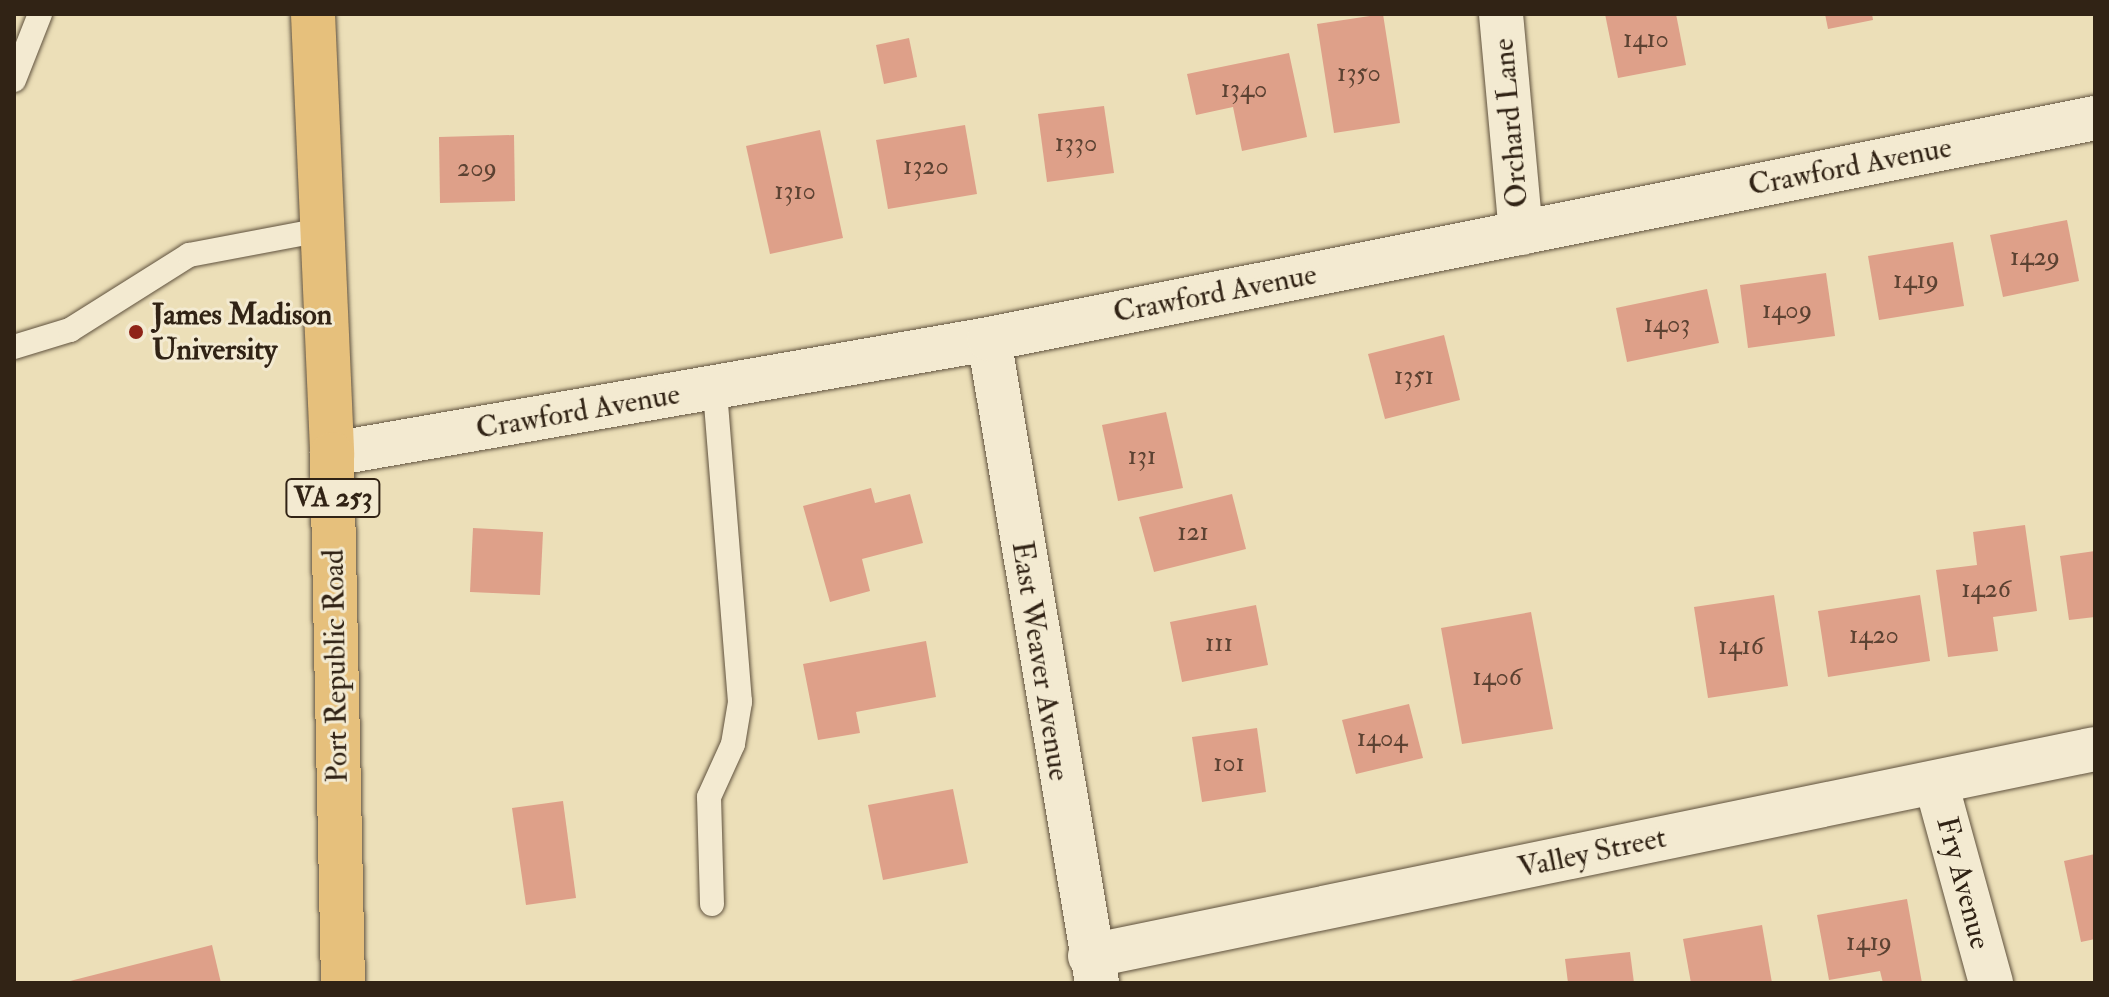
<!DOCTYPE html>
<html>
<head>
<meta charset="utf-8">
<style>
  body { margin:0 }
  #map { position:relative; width:2109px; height:997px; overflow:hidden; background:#ecdfb8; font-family:"IM FELL Double Pica",serif }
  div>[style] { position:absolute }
  .building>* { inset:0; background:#dea089 }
  .roads { filter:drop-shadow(0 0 2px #60523e) drop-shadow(0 0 2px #60523e) }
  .service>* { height:24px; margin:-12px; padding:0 12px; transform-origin:12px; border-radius:12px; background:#f3ead1 }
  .minor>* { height:44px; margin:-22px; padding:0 22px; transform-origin:22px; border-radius:22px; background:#f3ead1 }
  .primary>* { height:44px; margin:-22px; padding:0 22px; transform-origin:22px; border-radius:22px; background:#e6c07c }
  .dots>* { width:22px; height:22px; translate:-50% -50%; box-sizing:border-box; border:4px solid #f3ead1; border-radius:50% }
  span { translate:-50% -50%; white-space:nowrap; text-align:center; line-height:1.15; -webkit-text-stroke:6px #f3ead1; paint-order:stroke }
  .number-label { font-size:26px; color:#5c4232 }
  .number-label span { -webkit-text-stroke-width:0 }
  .shield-label span { padding:2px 6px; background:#f3ead1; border:2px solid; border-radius:6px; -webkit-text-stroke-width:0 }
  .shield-label { font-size:28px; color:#312315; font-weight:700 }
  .street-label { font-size:30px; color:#312315 }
  .poi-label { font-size:30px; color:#312315; font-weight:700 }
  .left { translate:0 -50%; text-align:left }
  .frame { position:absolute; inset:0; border:16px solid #312315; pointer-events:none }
</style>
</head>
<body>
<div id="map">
  <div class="building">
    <i style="clip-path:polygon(1383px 14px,1400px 123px,1334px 133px,1317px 24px)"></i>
    <i style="clip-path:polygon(1605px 14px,1676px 14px,1686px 65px,1618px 78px)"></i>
    <i style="clip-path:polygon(1825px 14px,1872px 14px,1873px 20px,1828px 29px)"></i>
    <i style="clip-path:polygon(909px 38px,917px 77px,884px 84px,876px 45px)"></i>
    <i style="clip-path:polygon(1289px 53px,1307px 137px,1242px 151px,1233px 107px,1196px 115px,1187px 74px)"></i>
    <i style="clip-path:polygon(1104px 106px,1114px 173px,1047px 182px,1038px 114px)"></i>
    <i style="clip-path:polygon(965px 125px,977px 194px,888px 209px,876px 140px)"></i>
    <i style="clip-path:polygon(820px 130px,843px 238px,770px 254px,746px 146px)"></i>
    <i style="clip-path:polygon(514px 135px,515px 201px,440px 203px,439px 137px)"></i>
    <i style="clip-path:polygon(2067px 220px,2079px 281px,2003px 297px,1990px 235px)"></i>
    <i style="clip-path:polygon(1953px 242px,1964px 306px,1879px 320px,1868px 256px)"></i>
    <i style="clip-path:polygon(1826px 273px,1835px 336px,1748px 348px,1740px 285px)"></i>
    <i style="clip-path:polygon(1707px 289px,1719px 343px,1627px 362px,1616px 308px)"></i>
    <i style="clip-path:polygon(1444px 335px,1460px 400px,1385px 419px,1368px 354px)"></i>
    <i style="clip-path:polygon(1166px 412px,1183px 488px,1118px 501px,1102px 425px)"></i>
    <i style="clip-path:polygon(871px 488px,875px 503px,910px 494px,923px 543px,862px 559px,870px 591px,830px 602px,803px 506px)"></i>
    <i style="clip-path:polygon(1232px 494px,1246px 549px,1154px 572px,1139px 517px)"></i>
    <i style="clip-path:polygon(2025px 525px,2037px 611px,1993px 617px,1998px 651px,1948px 657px,1936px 570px,1977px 565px,1973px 532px)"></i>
    <i style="clip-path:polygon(473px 528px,543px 532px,540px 595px,470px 592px)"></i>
    <i style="clip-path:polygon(2095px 551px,2095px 617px,2069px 620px,2060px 556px)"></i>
    <i style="clip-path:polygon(1774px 595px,1788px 686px,1708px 698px,1694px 607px)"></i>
    <i style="clip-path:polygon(1920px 595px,1930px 661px,1828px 677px,1818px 611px)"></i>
    <i style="clip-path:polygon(1256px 605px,1268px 665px,1182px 682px,1170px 622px)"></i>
    <i style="clip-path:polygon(1531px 612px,1553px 729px,1462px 744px,1441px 628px)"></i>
    <i style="clip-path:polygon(926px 641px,936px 697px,856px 712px,860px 733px,818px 740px,803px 664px)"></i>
    <i style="clip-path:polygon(1409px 704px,1423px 758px,1356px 774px,1342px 720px)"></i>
    <i style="clip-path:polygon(1257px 728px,1266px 792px,1202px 802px,1192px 737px)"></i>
    <i style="clip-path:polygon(953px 789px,968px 863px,883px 880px,868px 805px)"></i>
    <i style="clip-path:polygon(563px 801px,576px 898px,526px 905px,512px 808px)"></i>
    <i style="clip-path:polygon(2095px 854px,2095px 939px,2081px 942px,2064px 861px)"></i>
    <i style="clip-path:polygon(1907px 899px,1922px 983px,1883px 983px,1880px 971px,1829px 980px,1817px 915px)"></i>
    <i style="clip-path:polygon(1762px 925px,1772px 983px,1691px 983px,1683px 939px)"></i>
    <i style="clip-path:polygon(212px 945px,221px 983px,66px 983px,66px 982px)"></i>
    <i style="clip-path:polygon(1630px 952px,1634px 983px,1568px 983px,1565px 959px)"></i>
  </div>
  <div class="roads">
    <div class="service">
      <i style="left:14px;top:80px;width:71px;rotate:-68.5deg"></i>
      <i style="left:14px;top:347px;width:59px;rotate:-16.9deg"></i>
      <i style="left:70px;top:330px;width:141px;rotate:-32.2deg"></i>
      <i style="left:189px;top:255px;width:134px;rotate:-10.7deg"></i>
      <i style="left:712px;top:904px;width:107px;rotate:-91.6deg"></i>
      <i style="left:709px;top:797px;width:58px;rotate:-65.6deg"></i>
      <i style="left:733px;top:744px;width:43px;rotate:-80.5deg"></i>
      <i style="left:740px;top:702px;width:314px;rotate:-94.6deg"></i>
    </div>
    <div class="minor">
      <i style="left:1501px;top:14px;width:220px;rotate:84.8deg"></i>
      <i style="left:989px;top:339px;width:653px;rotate:80.48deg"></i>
      <i style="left:332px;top:454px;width:667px;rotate:-9.93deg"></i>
      <i style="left:989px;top:339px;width:1128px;rotate:-11.3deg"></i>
      <i style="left:1936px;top:783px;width:207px;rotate:74.6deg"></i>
      <i style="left:1090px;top:956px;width:1026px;rotate:-11.64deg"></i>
    </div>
    <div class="primary">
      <i style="left:313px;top:14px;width:440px;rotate:87.5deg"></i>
      <i style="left:332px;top:454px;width:529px;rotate:88.81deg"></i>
    </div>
  </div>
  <div class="dots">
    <i style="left:136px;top:332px;background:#8f2418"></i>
  </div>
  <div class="number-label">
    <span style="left:1646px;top:40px">1410</span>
    <span style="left:1359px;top:74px">1350</span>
    <span style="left:1244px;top:90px">1340</span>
    <span style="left:1076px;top:144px">1330</span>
    <span style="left:926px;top:167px">1320</span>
    <span style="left:477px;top:169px">209</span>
    <span style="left:795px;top:192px">1310</span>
    <span style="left:2035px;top:258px">1429</span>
    <span style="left:1916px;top:281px">1419</span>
    <span style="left:1787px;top:311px">1409</span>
    <span style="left:1667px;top:325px">1403</span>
    <span style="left:1414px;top:377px">1351</span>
    <span style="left:1142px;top:457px">131</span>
    <span style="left:1193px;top:533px">121</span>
    <span style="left:1986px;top:590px">1426</span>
    <span style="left:1874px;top:636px">1420</span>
    <span style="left:1219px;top:644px">111</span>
    <span style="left:1741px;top:647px">1416</span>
    <span style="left:1497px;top:678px">1406</span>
    <span style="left:1382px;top:739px">1404</span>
    <span style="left:1229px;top:764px">101</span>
    <span style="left:1869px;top:943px">1419</span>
  </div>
  <div class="shield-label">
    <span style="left:333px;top:498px">VA 253</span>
  </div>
  <div class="street-label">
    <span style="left:1511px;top:123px;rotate:-95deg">Orchard Lane</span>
    <span style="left:1850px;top:167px;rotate:-11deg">Crawford Avenue</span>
    <span style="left:1215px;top:294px;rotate:-11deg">Crawford Avenue</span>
    <span style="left:578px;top:412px;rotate:-10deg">Crawford Avenue</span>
    <span style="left:1040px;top:661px;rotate:81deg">East Weaver Avenue</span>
    <span style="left:336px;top:666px;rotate:-91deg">Port Republic Road</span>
    <span style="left:1592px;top:853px;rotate:-12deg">Valley Street</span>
    <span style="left:1963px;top:883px;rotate:75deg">Fry Avenue</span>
  </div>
  <div class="poi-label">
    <span class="left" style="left:152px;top:332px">James Madison<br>University</span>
  </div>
  <div class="frame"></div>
</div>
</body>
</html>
